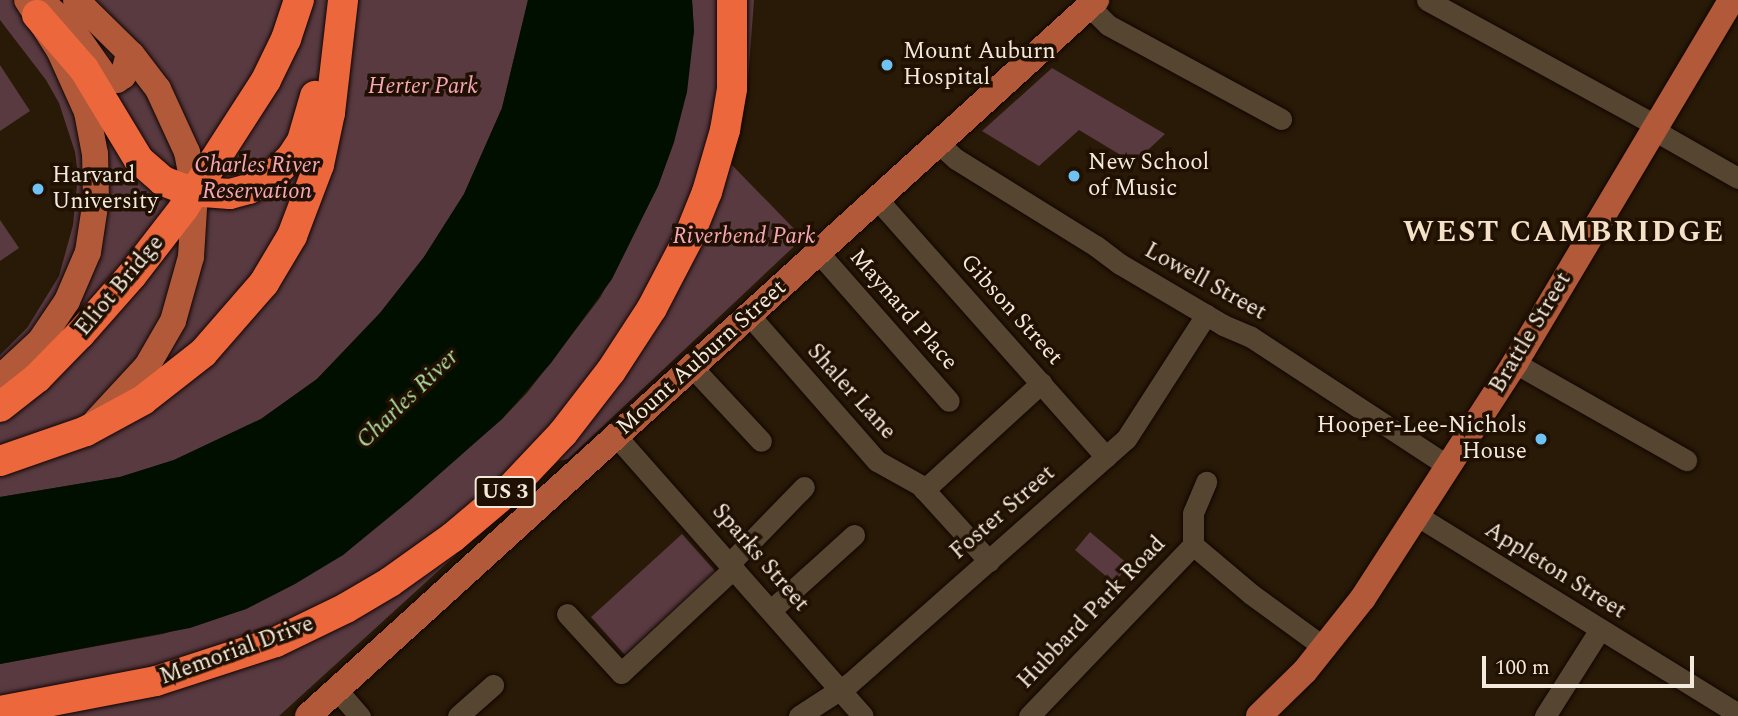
<!DOCTYPE html>
<html>
<head>
<meta charset="utf-8">
<style>
  body { margin:0 }
  #map { position:relative; width:1738px; height:716px; overflow:hidden; background:#281a07; font-family:Spectral,serif }
  div>[style] { position:absolute }
  .green>* { inset:0; background:#593a41 }
  .water>* { inset:0; background:#010f00 }
  .roads { filter:drop-shadow(0 0 2px #110500) drop-shadow(0 0 2px #110500) }
  .minor>* { height:21px; margin:-10.5px; padding:0 10.5px; transform-origin:10.5px; border-radius:10.5px; background:#564531 }
  .major>* { height:26px; margin:-13px; padding:0 13px; transform-origin:13px; border-radius:13px; background:#b15938 }
  .highway>* { height:30px; margin:-15px; padding:0 15px; transform-origin:15px; border-radius:15px; background:#ed673d }
  .dots>* { width:19px; height:19px; translate:-50% -50%; box-sizing:border-box; border:4px solid #1f1001; border-radius:50% }
  span { translate:-50% -50%; white-space:nowrap; text-align:center; line-height:1.15; -webkit-text-stroke:7px #1f1001; paint-order:stroke }
  .shield-label span { padding:2px 5px; background:#1f1001; border:2px solid; border-radius:5px; -webkit-text-stroke-width:0 }
  .shield-label { font-size:21px; color:#f3e9dd; font-weight:700 }
  .poi-label { font-size:23px; color:#f3e9dd }
  .left { translate:0 -50%; text-align:left }
  .right { translate:-100% -50%; text-align:right }
  .park-label { font-size:23px; color:#f8a6b9; font-style:italic }
  .street-label { font-size:23px; color:#f3e9dd }
  .water-label { font-size:24px; color:#afde9f; font-style:italic }
  .district-label { font-size:30px; color:#f5e0c8; font-weight:700; letter-spacing:2px }
  .scale { position:absolute; left:1482px; top:656px; width:212px; height:32px; box-sizing:border-box; border:4px solid #f3e9dd; border-top:0; padding-left:9px; font-size:21px; line-height:24px; white-space:nowrap; color:#f3e9dd; -webkit-text-stroke:5px #1f1001; paint-order:stroke }
</style>
</head>
<body>
<div id="map">
  <div class="green">
    <i style="clip-path:polygon(0 0,528px 0,502px 108px,464px 194px,424px 257px,380px 313px,317px 379px,261px 419px,174px 460px,120px 477px,0 497px,0 355px,27px 328px,59px 276px,73px 225px,78px 175px,75px 152px,59px 103px,46px 80px,0 20px)"></i>
    <i style="clip-path:polygon(692px 0,754px 0,747px 94px,731px 164px,803px 238px,568px 459px,559px 461px,279px 716px,0 716px,0 664px,163px 634px,246px 609px,343px 555px,502px 419px,527px 393px,600px 298px,658px 186px,674px 142px,694px 31px)"></i>
    <i style="clip-path:polygon(0 65px,30px 111px,0 131px)"></i>
    <i style="clip-path:polygon(1052px 68px,1165px 134px,1134px 163px,1079px 130px,1039px 166px,982px 131px)"></i>
    <i style="clip-path:polygon(0 220px,19px 248px,0 261px)"></i>
    <i style="clip-path:polygon(1090px 532px,1129px 565px,1114px 583px,1075px 550px)"></i>
    <i style="clip-path:polygon(682px 534px,716px 572px,625px 655px,591px 617px)"></i>
  </div>
  <div class="water">
    <i style="clip-path:polygon(528px 0,692px 0,694px 31px,687px 92px,674px 142px,658px 186px,612px 279px,551px 363px,502px 419px,409px 501px,343px 555px,295px 584px,246px 609px,190px 628px,0 664px,0 497px,120px 477px,174px 460px,261px 419px,317px 379px,380px 313px,424px 257px,464px 194px,502px 108px)"></i>
  </div>
  <div class="roads">
    <div class="minor">
      <i style="left:1427px;top:0;width:260px;rotate:28.7deg"></i>
      <i style="left:1089px;top:6px;width:27px;rotate:45deg"></i>
      <i style="left:1108px;top:25px;width:197px;rotate:28.5deg"></i>
      <i style="left:1652px;top:129px;width:99px;rotate:29.7deg"></i>
      <i style="left:938px;top:143px;width:24px;rotate:42deg"></i>
      <i style="left:956px;top:159px;width:165px;rotate:31.9deg"></i>
      <i style="left:1096px;top:246px;width:30px;rotate:37deg"></i>
      <i style="left:1120px;top:264px;width:120px;rotate:30.6deg"></i>
      <i style="left:1223px;top:325px;width:30px;rotate:23deg"></i>
      <i style="left:1251px;top:337px;width:235px;rotate:33.2deg"></i>
      <i style="left:877px;top:199px;width:345px;rotate:48.4deg"></i>
      <i style="left:818px;top:252px;width:198px;rotate:48.7deg"></i>
      <i style="left:749px;top:315px;width:194px;rotate:48.8deg"></i>
      <i style="left:877px;top:461px;width:49px;rotate:29.2deg"></i>
      <i style="left:920px;top:485px;width:103px;rotate:47.8deg"></i>
      <i style="left:1515px;top:363px;width:197px;rotate:29.6deg"></i>
      <i style="left:692px;top:367px;width:101px;rotate:47deg"></i>
      <i style="left:616px;top:436px;width:373px;rotate:48.6deg"></i>
      <i style="left:924px;top:490px;width:159px;rotate:-42.4deg"></i>
      <i style="left:1416px;top:515px;width:379px;rotate:31.7deg"></i>
      <i style="left:1193px;top:545px;width:32px;rotate:-90deg"></i>
      <i style="left:1193px;top:513px;width:34px;rotate:-67deg"></i>
      <i style="left:730px;top:563px;width:106px;rotate:-45.8deg"></i>
      <i style="left:771px;top:610px;width:112px;rotate:-42.1deg"></i>
      <i style="left:567px;top:614px;width:80px;rotate:47.5deg"></i>
      <i style="left:621px;top:673px;width:154px;rotate:-42.9deg"></i>
      <i style="left:337px;top:690px;width:35px;rotate:49deg"></i>
      <i style="left:458px;top:716px;width:47px;rotate:-41.5deg"></i>
      <i style="left:799px;top:716px;width:61px;rotate:-32.9deg"></i>
      <i style="left:850px;top:683px;width:368px;rotate:-41.5deg"></i>
      <i style="left:1126px;top:439px;width:148px;rotate:-57.2deg"></i>
      <i style="left:1029px;top:716px;width:237px;rotate:-46.2deg"></i>
      <i style="left:1193px;top:545px;width:76px;rotate:40.2deg"></i>
      <i style="left:1251px;top:594px;width:92px;rotate:36.1deg"></i>
      <i style="left:1545px;top:716px;width:101px;rotate:-57.6deg"></i>
    </div>
    <div class="major">
      <i style="left:39px;top:0;width:39px;rotate:40deg"></i>
      <i style="left:69px;top:25px;width:66px;rotate:54.9deg"></i>
      <i style="left:107px;top:79px;width:10px;rotate:6deg"></i>
      <i style="left:117px;top:80px;width:7px;rotate:-34deg"></i>
      <i style="left:123px;top:76px;width:24px;rotate:-75deg"></i>
      <i style="left:76px;top:0;width:78px;rotate:44.5deg"></i>
      <i style="left:132px;top:55px;width:43px;rotate:52.6deg"></i>
      <i style="left:158px;top:89px;width:69px;rotate:65.3deg"></i>
      <i style="left:187px;top:152px;width:42px;rotate:79deg"></i>
      <i style="left:195px;top:193px;width:64px;rotate:93.6deg"></i>
      <i style="left:191px;top:257px;width:66px;rotate:105.7deg"></i>
      <i style="left:173px;top:321px;width:52px;rotate:120deg"></i>
      <i style="left:147px;top:366px;width:74px;rotate:132.8deg"></i>
      <i style="left:0;top:378px;width:54px;rotate:-42.8deg"></i>
      <i style="left:40px;top:341px;width:48px;rotate:-56deg"></i>
      <i style="left:67px;top:301px;width:53px;rotate:-66.8deg"></i>
      <i style="left:88px;top:252px;width:53px;rotate:-81.3deg"></i>
      <i style="left:96px;top:200px;width:46px;rotate:-91.2deg"></i>
      <i style="left:95px;top:154px;width:43px;rotate:-100.8deg"></i>
      <i style="left:87px;top:112px;width:68px;rotate:-114.3deg"></i>
      <i style="left:59px;top:50px;width:59px;rotate:-122.6deg"></i>
      <i style="left:308px;top:716px;width:1065px;rotate:-42.26deg"></i>
      <i style="left:1259px;top:716px;width:64px;rotate:-44.4deg"></i>
      <i style="left:1305px;top:671px;width:93px;rotate:-51.5deg"></i>
      <i style="left:1363px;top:598px;width:280px;rotate:-57.1deg"></i>
      <i style="left:1515px;top:363px;width:422px;rotate:-59.2deg"></i>
    </div>
    <div class="highway">
      <i style="left:37px;top:15px;width:72px;rotate:49deg"></i>
      <i style="left:84px;top:69px;width:106px;rotate:58.9deg"></i>
      <i style="left:139px;top:160px;width:32px;rotate:41deg"></i>
      <i style="left:163px;top:181px;width:28px;rotate:21deg"></i>
      <i style="left:189px;top:191px;width:41px;rotate:4.2deg"></i>
      <i style="left:230px;top:194px;width:20px;rotate:-15deg"></i>
      <i style="left:249px;top:189px;width:25px;rotate:-29deg"></i>
      <i style="left:271px;top:177px;width:28px;rotate:-44deg"></i>
      <i style="left:291px;top:158px;width:20px;rotate:-57deg"></i>
      <i style="left:302px;top:141px;width:47px;rotate:-73.9deg"></i>
      <i style="left:0;top:407px;width:47px;rotate:-38.1deg"></i>
      <i style="left:37px;top:378px;width:62px;rotate:-45.7deg"></i>
      <i style="left:80px;top:334px;width:79px;rotate:-48.6deg"></i>
      <i style="left:132px;top:275px;width:83px;rotate:-52.3deg"></i>
      <i style="left:183px;top:209px;width:153px;rotate:-57.2deg"></i>
      <i style="left:266px;top:80px;width:46px;rotate:-64deg"></i>
      <i style="left:286px;top:39px;width:41px;rotate:-71.6deg"></i>
      <i style="left:0;top:461px;width:91px;rotate:-19.2deg"></i>
      <i style="left:86px;top:431px;width:65px;rotate:-28.5deg"></i>
      <i style="left:143px;top:400px;width:76px;rotate:-38.1deg"></i>
      <i style="left:203px;top:353px;width:93px;rotate:-48.9deg"></i>
      <i style="left:264px;top:283px;width:55px;rotate:-59.2deg"></i>
      <i style="left:292px;top:236px;width:76px;rotate:-69.2deg"></i>
      <i style="left:319px;top:165px;width:53px;rotate:-78.1deg"></i>
      <i style="left:330px;top:113px;width:114px;rotate:-83.4deg"></i>
      <i style="left:0;top:711px;width:159px;rotate:-10.9deg"></i>
      <i style="left:156px;top:681px;width:126px;rotate:-18deg"></i>
      <i style="left:276px;top:642px;width:78px;rotate:-25.9deg"></i>
      <i style="left:346px;top:608px;width:51px;rotate:-30.6deg"></i>
      <i style="left:390px;top:582px;width:77px;rotate:-35.5deg"></i>
      <i style="left:453px;top:537px;width:76px;rotate:-40.2deg"></i>
      <i style="left:511px;top:488px;width:76px;rotate:-46.6deg"></i>
      <i style="left:563px;top:433px;width:78px;rotate:-52.3deg"></i>
      <i style="left:611px;top:371px;width:75px;rotate:-56.9deg"></i>
      <i style="left:652px;top:308px;width:78px;rotate:-62.4deg"></i>
      <i style="left:688px;top:239px;width:51px;rotate:-68deg"></i>
      <i style="left:707px;top:192px;width:65px;rotate:-73.8deg"></i>
      <i style="left:725px;top:130px;width:42px;rotate:-80.3deg"></i>
      <i style="left:732px;top:89px;width:89px;rotate:-90deg"></i>
    </div>
  </div>
  <div class="dots">
    <i style="left:887px;top:65px;background:#6fc2f4"></i>
    <i style="left:1074px;top:176px;background:#6fc2f4"></i>
    <i style="left:38px;top:189px;background:#6fc2f4"></i>
    <i style="left:1541px;top:439px;background:#6fc2f4"></i>
  </div>
  <div class="shield-label">
    <span style="left:505px;top:492px">US 3</span>
  </div>
  <div class="poi-label">
    <span class="left" style="left:903px;top:65px">Mount Auburn<br>Hospital</span>
    <span class="left" style="left:1088px;top:176px">New School<br>of Music</span>
    <span class="left" style="left:52px;top:189px">Harvard<br>University</span>
    <span class="right" style="left:1527px;top:439px">Hooper-Lee-Nichols<br>House</span>
  </div>
  <div class="park-label">
    <span style="left:423px;top:87px">Herter Park</span>
    <span style="left:257px;top:179px">Charles River<br>Reservation</span>
    <span style="left:744px;top:237px">Riverbend Park</span>
  </div>
  <div class="street-label">
    <span style="left:1205px;top:282px;rotate:29deg">Lowell Street</span>
    <span style="left:120px;top:286px;rotate:-50deg">Eliot Bridge</span>
    <span style="left:903px;top:310px;rotate:49deg">Maynard Place</span>
    <span style="left:1011px;top:310px;rotate:48deg">Gibson Street</span>
    <span style="left:1531px;top:333px;rotate:-59deg">Brattle Street</span>
    <span style="left:702px;top:358px;rotate:-42deg">Mount Auburn Street</span>
    <span style="left:851px;top:392px;rotate:48deg">Shaler Lane</span>
    <span style="left:1003px;top:513px;rotate:-41deg">Foster Street</span>
    <span style="left:760px;top:558px;rotate:49deg">Sparks Street</span>
    <span style="left:1555px;top:571px;rotate:32deg">Appleton Street</span>
    <span style="left:1092px;top:613px;rotate:-46deg">Hubbard Park Road</span>
    <span style="left:237px;top:651px;rotate:-20deg">Memorial Drive</span>
  </div>
  <div class="water-label">
    <span style="left:408px;top:399px;rotate:-44deg">Charles River</span>
  </div>
  <div class="district-label">
    <span style="left:1564px;top:232px">WEST CAMBRIDGE</span>
  </div>
  <div class="scale">100 m</div>
</div>
</body>
</html>
